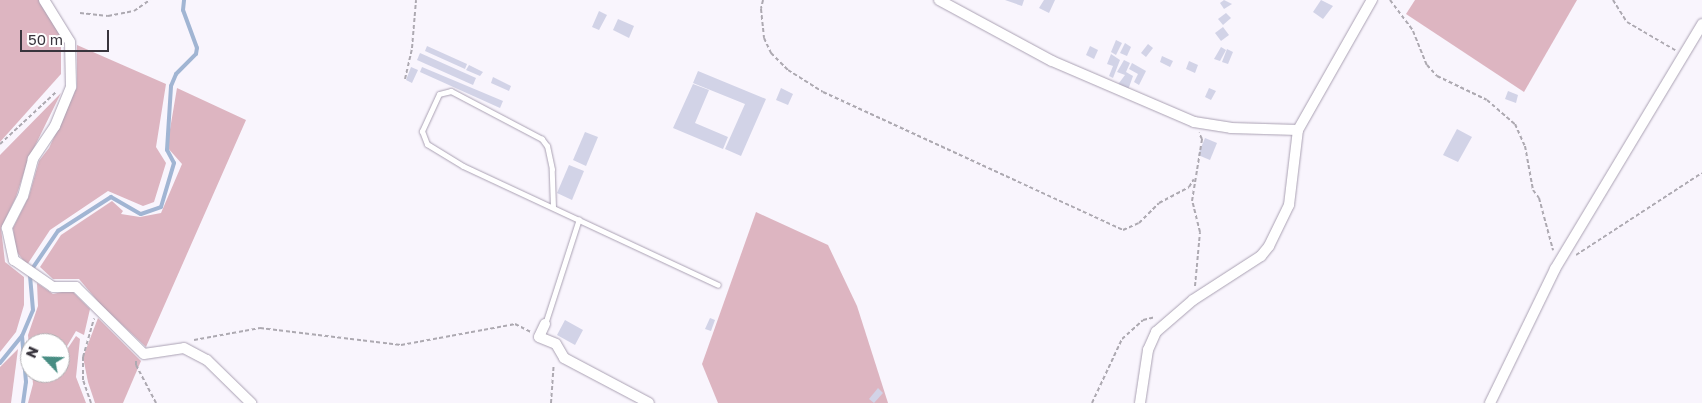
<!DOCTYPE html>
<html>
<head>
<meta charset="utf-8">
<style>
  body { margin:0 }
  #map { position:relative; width:1702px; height:403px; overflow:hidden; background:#f9f5fd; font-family:"Golos Text",sans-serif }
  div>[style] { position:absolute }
  .forest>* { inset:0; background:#ddb5c1 }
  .stream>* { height:4px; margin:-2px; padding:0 2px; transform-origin:2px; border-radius:2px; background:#a1b5d3 }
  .building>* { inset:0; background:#d2d3e7 }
  .path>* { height:2px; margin-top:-1px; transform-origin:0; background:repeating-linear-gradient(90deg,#ada9b1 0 4px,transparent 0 6.5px) }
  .roads { filter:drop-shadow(0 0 1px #aaa1b3) drop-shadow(0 0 1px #aaa1b3) }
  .lane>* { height:5px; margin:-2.5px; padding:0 2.5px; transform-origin:2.5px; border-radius:2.5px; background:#fff }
  .street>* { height:10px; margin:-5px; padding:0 5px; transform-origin:5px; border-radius:5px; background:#fff }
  span { translate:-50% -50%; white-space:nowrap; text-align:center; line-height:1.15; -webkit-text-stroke:4px #fff; paint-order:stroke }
  .north { position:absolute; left:20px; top:333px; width:50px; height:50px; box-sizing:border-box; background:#fff; border:1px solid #b0aeb1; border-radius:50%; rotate:294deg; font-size:14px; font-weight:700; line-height:20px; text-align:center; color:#39353d }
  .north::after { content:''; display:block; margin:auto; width:18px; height:22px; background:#488d83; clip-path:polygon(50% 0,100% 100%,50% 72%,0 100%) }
  .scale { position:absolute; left:20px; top:30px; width:89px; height:22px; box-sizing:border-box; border:2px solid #39353d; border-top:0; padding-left:6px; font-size:15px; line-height:18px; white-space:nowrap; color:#39353d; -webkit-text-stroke:4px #fff; paint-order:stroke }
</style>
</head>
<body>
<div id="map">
  <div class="forest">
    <i style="clip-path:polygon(0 0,39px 0,61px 24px,61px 74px,0 142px)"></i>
    <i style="clip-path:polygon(1415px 0,1577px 0,1524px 92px,1406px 14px)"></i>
    <i style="clip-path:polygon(77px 45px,166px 84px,156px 147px,166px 163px,154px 202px,143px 206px,108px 191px,50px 230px,27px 265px,16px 251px,13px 228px,29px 196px,39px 161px,49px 148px,77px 87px)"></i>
    <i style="clip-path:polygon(177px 88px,246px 120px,146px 347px,101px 305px,79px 279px,53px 279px,40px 267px,61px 235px,112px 201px,123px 211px,121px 214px,140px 217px,161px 213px,182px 164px,167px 147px)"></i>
    <i style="clip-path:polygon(61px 93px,28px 160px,16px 197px,1px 228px,5px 262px,24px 277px,24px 305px,16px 332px,0 352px,0 155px)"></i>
    <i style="clip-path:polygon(756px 212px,828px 245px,857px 306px,888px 403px,718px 403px,702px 364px)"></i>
    <i style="clip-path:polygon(37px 283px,53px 294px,71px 290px,90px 309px,84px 335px,76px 331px,60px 358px,60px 343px,30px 343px,30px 357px,28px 335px,38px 306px)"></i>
    <i style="clip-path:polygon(98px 318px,141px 361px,123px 403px,95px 403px,88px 382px,83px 357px)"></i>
    <i style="clip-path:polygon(76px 336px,80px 339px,76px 377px,86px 403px,28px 403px,33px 384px,32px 373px,60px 373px,60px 360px)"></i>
    <i style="clip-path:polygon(18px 349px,11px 403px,0 403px,0 367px)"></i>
  </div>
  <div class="stream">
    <i style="left:22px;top:336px;width:46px;rotate:85deg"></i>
    <i style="left:26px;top:382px;width:21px;rotate:98deg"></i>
    <i style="left:0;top:363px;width:35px;rotate:-51deg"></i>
    <i style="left:22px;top:336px;width:28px;rotate:-67deg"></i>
    <i style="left:33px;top:310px;width:38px;rotate:-95deg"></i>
    <i style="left:30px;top:272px;width:50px;rotate:-55.7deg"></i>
    <i style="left:58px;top:231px;width:63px;rotate:-32.7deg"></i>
    <i style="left:111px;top:197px;width:34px;rotate:30deg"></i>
    <i style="left:141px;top:214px;width:21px;rotate:-19deg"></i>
    <i style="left:161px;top:207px;width:46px;rotate:-73.5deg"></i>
    <i style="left:174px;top:163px;width:15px;rotate:-118deg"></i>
    <i style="left:167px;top:150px;width:64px;rotate:-86.4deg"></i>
    <i style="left:171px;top:86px;width:13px;rotate:-67deg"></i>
    <i style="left:176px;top:74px;width:28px;rotate:-45deg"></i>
    <i style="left:196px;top:54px;width:6px;rotate:-81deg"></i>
    <i style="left:197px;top:48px;width:40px;rotate:-110.2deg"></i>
    <i style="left:183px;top:10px;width:10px;rotate:-84deg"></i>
  </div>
  <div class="building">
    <i style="clip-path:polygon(1005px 0,1024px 0,1022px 6px)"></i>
    <i style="clip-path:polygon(1044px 0,1055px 0,1049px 13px,1039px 8px)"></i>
    <i style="clip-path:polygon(1224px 0,1232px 4px,1224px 9px,1220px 3px)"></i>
    <i style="clip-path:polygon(1321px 0,1333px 6px,1323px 19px,1313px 12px)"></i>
    <i style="clip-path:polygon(599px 11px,607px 15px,599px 30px,592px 27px)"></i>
    <i style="clip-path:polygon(1226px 13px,1231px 18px,1223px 25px,1218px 19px)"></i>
    <i style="clip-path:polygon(618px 19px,634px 26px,629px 38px,613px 30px)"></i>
    <i style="clip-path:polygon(1223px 27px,1229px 35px,1221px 41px,1215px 33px)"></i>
    <i style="clip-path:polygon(1116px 40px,1122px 43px,1116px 55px,1111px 52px)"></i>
    <i style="clip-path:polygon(1125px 43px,1131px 47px,1127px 56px,1120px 53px)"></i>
    <i style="clip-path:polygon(1148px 44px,1153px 48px,1146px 57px,1141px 53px)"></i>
    <i style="clip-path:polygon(427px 46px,467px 64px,465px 69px,425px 51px)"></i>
    <i style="clip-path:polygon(1090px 46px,1098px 50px,1094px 59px,1086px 55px)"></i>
    <i style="clip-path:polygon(1221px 47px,1226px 50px,1220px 61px,1214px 59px)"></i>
    <i style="clip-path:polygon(1227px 49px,1233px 52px,1228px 64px,1222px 62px)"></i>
    <i style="clip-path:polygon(420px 53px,476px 78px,473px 85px,417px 60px)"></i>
    <i style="clip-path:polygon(1111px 54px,1120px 60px,1113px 78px,1109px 76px,1113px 66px,1107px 64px)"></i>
    <i style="clip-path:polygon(1162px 56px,1173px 61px,1170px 67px,1160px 62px)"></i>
    <i style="clip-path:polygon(1124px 60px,1130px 63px,1126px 72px,1133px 76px,1127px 93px,1116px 87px,1125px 75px,1117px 72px)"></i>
    <i style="clip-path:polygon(1189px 61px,1198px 65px,1195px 73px,1186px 69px)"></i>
    <i style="clip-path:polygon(1132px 63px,1146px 71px,1139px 85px,1134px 82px,1138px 74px,1129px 69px)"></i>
    <i style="clip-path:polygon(469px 65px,483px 72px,480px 76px,466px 70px)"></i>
    <i style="clip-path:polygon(411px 67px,418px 70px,412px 83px,406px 80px)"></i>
    <i style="clip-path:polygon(422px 67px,503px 101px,500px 108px,420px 72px)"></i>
    <i style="clip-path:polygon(698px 71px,766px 99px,741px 156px,725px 149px,745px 104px,693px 83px)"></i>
    <i style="clip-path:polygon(493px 77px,511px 86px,509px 91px,491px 83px)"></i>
    <i style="clip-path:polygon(693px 84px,709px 90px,695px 123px,728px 137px,723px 149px,673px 128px)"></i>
    <i style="clip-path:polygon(781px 88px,793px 94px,788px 105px,776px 100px)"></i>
    <i style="clip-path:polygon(1209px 88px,1216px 91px,1211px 100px,1205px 97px)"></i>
    <i style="clip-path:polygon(1508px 91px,1518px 95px,1516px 103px,1505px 99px)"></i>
    <i style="clip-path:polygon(1457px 129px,1472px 137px,1458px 162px,1443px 155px)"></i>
    <i style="clip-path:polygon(585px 132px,598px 137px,586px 166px,573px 160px)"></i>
    <i style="clip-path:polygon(1205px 138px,1217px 143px,1210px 160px,1198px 155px)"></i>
    <i style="clip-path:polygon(569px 165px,584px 171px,572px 200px,557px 193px)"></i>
    <i style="clip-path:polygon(710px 318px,715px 320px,711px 331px,705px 329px)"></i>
    <i style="clip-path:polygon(565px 320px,583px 330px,575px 345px,557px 335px)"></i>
    <i style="clip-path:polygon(878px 388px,883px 393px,874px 403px,869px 399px)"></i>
  </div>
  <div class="path">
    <i style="left:763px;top:0;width:9px;rotate:103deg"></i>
    <i style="left:761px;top:9px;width:29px;rotate:84deg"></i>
    <i style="left:764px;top:38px;width:17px;rotate:65deg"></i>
    <i style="left:771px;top:53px;width:24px;rotate:45deg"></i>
    <i style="left:788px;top:70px;width:41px;rotate:32.2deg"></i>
    <i style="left:823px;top:92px;width:330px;rotate:24.7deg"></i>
    <i style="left:1123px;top:230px;width:17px;rotate:-24deg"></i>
    <i style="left:1139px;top:223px;width:28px;rotate:-45deg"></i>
    <i style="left:1159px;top:203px;width:34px;rotate:-28deg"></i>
    <i style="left:1189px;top:187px;width:9px;rotate:-58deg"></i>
    <i style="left:1390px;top:0;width:39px;rotate:53deg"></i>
    <i style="left:1413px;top:31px;width:37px;rotate:68deg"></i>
    <i style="left:1427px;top:65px;width:15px;rotate:48deg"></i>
    <i style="left:1437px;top:76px;width:55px;rotate:25.6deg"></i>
    <i style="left:1487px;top:100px;width:37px;rotate:41deg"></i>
    <i style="left:1515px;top:124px;width:24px;rotate:66deg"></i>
    <i style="left:1525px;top:146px;width:45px;rotate:79.7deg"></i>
    <i style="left:1533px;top:190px;width:10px;rotate:53deg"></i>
    <i style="left:1539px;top:198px;width:54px;rotate:74.9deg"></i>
    <i style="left:1613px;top:0;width:26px;rotate:58deg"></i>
    <i style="left:1627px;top:22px;width:56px;rotate:30.3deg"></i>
    <i style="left:80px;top:13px;width:28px;rotate:6deg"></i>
    <i style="left:108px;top:16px;width:26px;rotate:-11deg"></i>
    <i style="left:134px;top:11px;width:19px;rotate:-35deg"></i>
    <i style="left:405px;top:79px;width:32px;rotate:-77deg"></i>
    <i style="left:412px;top:48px;width:48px;rotate:-85.2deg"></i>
    <i style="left:0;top:144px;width:78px;rotate:-42.9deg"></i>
    <i style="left:1576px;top:255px;width:150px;rotate:-33.1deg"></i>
    <i style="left:1195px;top:286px;width:54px;rotate:-84.7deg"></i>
    <i style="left:1200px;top:232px;width:32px;rotate:-104deg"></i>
    <i style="left:1192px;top:201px;width:63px;rotate:-80.8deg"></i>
    <i style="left:1202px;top:139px;width:7px;rotate:-117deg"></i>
    <i style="left:194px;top:340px;width:67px;rotate:-10.3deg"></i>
    <i style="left:260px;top:328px;width:142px;rotate:6.9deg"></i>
    <i style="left:401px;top:345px;width:116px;rotate:-10.4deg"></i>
    <i style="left:515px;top:324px;width:18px;rotate:27deg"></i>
    <i style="left:136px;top:361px;width:4px;rotate:90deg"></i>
    <i style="left:136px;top:365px;width:43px;rotate:62.2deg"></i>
    <i style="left:91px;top:403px;width:24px;rotate:-109deg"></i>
    <i style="left:83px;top:380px;width:23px;rotate:-90deg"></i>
    <i style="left:83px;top:357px;width:40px;rotate:-74deg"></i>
    <i style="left:551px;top:403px;width:39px;rotate:-86deg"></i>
    <i style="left:1092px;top:403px;width:71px;rotate:-64.9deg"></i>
    <i style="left:1122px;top:339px;width:28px;rotate:-42deg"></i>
    <i style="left:1143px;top:320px;width:13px;rotate:-13deg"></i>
  </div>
  <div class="roads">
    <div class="lane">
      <i style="left:553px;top:207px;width:38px;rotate:-92deg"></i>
      <i style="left:552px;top:169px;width:24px;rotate:-102deg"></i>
      <i style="left:547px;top:146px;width:9px;rotate:-126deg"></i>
      <i style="left:542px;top:139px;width:103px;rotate:-152.2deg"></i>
      <i style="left:451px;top:91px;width:12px;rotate:166deg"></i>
      <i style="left:439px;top:94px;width:41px;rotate:114.7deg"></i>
      <i style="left:422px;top:131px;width:14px;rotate:69deg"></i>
      <i style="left:427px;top:144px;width:42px;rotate:31.4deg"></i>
      <i style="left:463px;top:166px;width:281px;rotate:25deg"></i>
      <i style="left:545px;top:324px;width:110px;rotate:-72.1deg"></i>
    </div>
    <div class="street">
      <i style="left:44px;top:0;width:49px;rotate:58.2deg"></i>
      <i style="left:70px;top:42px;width:45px;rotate:88.7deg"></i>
      <i style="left:71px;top:87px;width:42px;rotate:112.3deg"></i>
      <i style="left:55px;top:126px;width:40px;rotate:124deg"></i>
      <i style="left:33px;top:159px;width:38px;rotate:105deg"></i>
      <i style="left:23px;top:196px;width:36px;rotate:117deg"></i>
      <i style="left:7px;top:228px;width:33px;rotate:78deg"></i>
      <i style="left:14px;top:260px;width:47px;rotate:34.7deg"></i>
      <i style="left:53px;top:287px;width:23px"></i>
      <i style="left:76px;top:287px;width:95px;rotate:44.6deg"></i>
      <i style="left:144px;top:354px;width:40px;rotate:-8.5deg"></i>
      <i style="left:184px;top:348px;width:26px;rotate:28deg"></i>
      <i style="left:207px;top:360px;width:62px;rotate:44.3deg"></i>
      <i style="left:939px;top:0;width:128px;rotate:28.4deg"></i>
      <i style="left:1052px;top:61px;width:155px;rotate:23.2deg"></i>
      <i style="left:1194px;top:122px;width:37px;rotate:9deg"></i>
      <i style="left:1231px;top:128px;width:67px;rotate:1.7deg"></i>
      <i style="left:545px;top:324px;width:14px;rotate:115deg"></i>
      <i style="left:539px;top:337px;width:18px;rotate:22deg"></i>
      <i style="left:556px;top:344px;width:16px;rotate:60deg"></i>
      <i style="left:564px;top:358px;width:96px;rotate:27.9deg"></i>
      <i style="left:1140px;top:403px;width:54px;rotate:-81.4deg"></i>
      <i style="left:1148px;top:350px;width:20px;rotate:-66deg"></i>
      <i style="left:1156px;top:332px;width:49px;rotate:-40.9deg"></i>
      <i style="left:1193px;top:300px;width:81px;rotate:-32.9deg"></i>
      <i style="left:1261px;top:256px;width:13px;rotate:-51deg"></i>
      <i style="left:1269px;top:246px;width:46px;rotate:-64deg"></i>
      <i style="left:1289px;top:205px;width:76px;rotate:-83.2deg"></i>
      <i style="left:1298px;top:130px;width:150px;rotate:-60.4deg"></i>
      <i style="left:1490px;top:403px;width:149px;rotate:-64.1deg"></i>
      <i style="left:1555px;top:269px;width:286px;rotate:-59deg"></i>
    </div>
  </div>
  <div class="north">N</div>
  <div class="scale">50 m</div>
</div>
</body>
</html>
